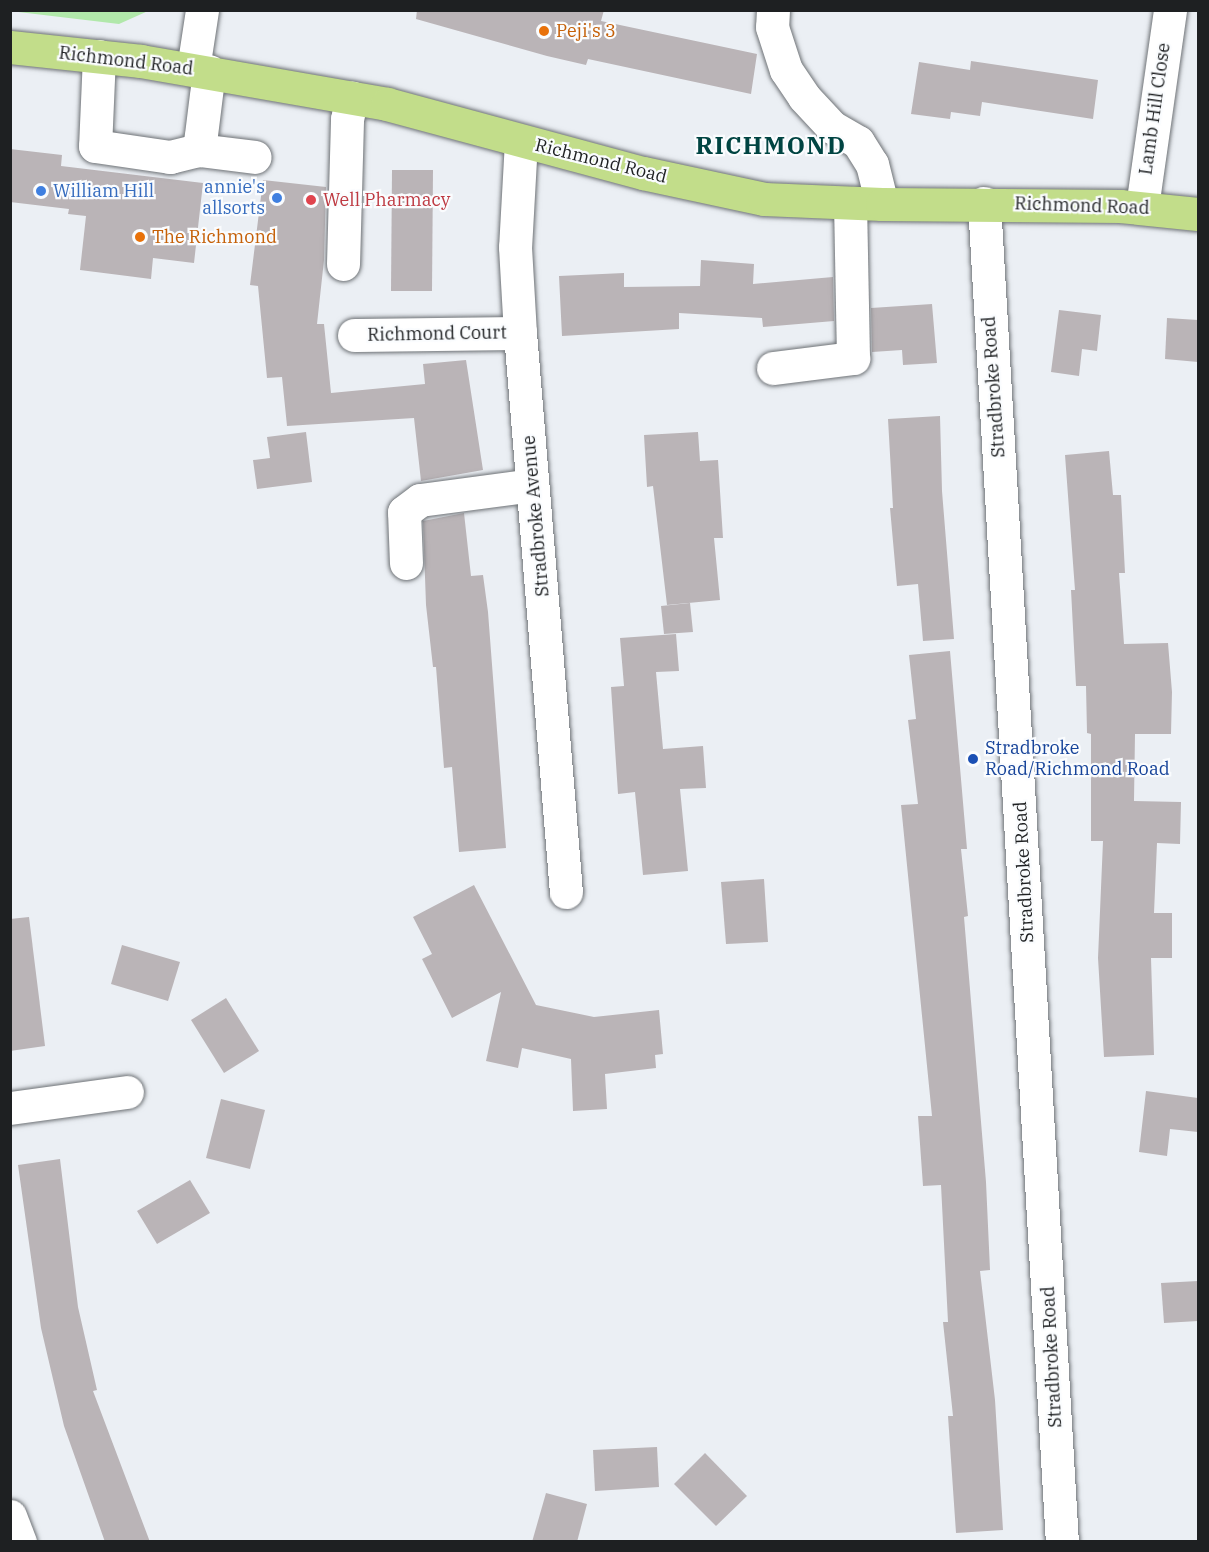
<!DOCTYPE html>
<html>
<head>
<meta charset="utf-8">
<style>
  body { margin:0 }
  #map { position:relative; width:1209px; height:1552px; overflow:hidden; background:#ebeff4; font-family:"IBM Plex Serif",serif }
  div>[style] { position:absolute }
  .green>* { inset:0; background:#b1e8aa }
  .building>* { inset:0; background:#bab4b7 }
  .roads { filter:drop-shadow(0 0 2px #6e7276) drop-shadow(0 0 2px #6e7276) }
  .minor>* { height:33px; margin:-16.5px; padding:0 16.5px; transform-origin:16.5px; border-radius:16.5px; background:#fff }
  .major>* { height:33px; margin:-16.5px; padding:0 16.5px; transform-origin:16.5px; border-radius:16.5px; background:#c2dd8a }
  .dots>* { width:16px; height:16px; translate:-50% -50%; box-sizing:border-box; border:3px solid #fafcfe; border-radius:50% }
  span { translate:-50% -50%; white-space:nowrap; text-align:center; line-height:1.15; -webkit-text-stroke:4.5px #fafcfe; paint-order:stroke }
  .food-label { font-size:18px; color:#c56008 }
  .left { translate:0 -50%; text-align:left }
  .street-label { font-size:18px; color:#1e2022 }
  .shop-label { font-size:18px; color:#366cbe }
  .right { translate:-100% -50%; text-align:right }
  .health-label { font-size:18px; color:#be3a42 }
  .transit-label { font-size:18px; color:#164399 }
  .district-label { font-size:24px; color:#004442; font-weight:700; letter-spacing:1.5px }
  .frame { position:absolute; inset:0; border:12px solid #1e2022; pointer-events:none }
</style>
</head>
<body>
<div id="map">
  <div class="green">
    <i style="clip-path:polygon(10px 11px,11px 10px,148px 11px,119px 24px)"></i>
  </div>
  <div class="building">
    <i style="clip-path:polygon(417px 10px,604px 10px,601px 21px,757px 54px,751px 94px,588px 59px,586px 65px,547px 56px,416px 19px)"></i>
    <i style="clip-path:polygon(971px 61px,1098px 80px,1093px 119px,982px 102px,980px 116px,951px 112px,950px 119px,911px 114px,919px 62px,970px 70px)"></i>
    <i style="clip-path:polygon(10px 149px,62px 155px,61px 166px,203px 183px,194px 263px,153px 258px,151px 279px,80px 270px,86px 216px,68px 214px,69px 209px,10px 202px)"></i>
    <i style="clip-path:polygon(392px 170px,433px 170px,432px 291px,391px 291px)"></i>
    <i style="clip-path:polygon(263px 180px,326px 187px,324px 260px,317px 324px,324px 324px,331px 393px,425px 384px,423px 364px,466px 360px,483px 470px,421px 481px,414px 418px,287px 426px,282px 377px,267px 378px,258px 286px,250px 285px)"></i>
    <i style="clip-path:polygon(701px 260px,754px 264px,753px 284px,833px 277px,834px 321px,763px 327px,762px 318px,679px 313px,679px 329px,562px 336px,559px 276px,624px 273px,624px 287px,700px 286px)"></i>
    <i style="clip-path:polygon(932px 304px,937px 363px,903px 365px,902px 350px,872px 352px,871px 308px)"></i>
    <i style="clip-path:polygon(1059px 310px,1101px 315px,1097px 351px,1082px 349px,1079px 376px,1051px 372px)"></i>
    <i style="clip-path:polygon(1167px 318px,1198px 320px,1198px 362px,1165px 359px)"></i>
    <i style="clip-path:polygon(940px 416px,942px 491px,954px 639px,923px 641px,918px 584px,897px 586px,890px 508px,893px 508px,888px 419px)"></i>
    <i style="clip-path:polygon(306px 432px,312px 482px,257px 489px,253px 460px,270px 458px,267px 437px)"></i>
    <i style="clip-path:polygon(698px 432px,700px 461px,718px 460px,723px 538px,714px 538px,720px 600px,667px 605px,653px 486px,647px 487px,644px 435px)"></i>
    <i style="clip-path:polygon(1109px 451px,1113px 495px,1121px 495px,1125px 573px,1119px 573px,1124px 644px,1168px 643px,1172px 692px,1171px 734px,1135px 734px,1134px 801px,1181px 802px,1180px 844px,1157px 843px,1154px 913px,1172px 913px,1172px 958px,1151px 958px,1154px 1055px,1104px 1057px,1098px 958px,1103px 841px,1091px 841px,1091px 734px,1087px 733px,1086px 686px,1076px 686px,1071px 590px,1075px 590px,1065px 455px)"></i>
    <i style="clip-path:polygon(464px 513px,471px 576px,483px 575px,488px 612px,506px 848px,459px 852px,452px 767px,444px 768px,436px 667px,433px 667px,426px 605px,423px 521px)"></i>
    <i style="clip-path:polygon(690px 603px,693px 632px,664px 634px,661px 606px)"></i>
    <i style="clip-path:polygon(676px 634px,679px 671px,656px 672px,663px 749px,703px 746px,706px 788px,680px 789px,688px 871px,643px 875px,635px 792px,618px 794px,611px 687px,624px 686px,620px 638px)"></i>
    <i style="clip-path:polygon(950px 651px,967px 849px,961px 849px,968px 916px,964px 917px,986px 1182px,990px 1270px,980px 1271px,995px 1400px,1003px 1530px,956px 1533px,948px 1416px,953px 1416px,943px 1322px,948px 1322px,941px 1185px,923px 1186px,918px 1116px,932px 1116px,901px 805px,918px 804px,908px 720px,916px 719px,909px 655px)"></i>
    <i style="clip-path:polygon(764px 879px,768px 942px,726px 944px,721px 882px)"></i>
    <i style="clip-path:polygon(474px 885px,536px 1005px,594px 1017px,659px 1010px,663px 1054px,655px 1055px,656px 1068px,605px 1074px,607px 1109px,573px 1111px,571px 1059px,522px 1048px,518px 1068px,486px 1061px,501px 992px,452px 1018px,422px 959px,432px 954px,413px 917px)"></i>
    <i style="clip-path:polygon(29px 917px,45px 1046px,10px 1051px,10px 919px)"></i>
    <i style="clip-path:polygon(122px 945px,180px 962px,168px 1001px,111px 984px)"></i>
    <i style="clip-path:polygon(226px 998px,259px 1051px,224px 1073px,191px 1020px)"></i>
    <i style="clip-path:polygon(1146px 1091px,1198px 1098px,1198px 1132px,1170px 1129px,1167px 1156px,1139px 1152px)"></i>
    <i style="clip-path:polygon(221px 1099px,265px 1110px,250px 1169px,206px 1158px)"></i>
    <i style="clip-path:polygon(60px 1159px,78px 1307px,97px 1390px,93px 1391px,150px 1542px,105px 1542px,64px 1426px,41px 1328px,18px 1165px)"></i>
    <i style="clip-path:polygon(190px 1180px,210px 1213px,157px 1244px,137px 1211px)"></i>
    <i style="clip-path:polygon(1198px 1281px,1198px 1321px,1164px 1323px,1161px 1283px)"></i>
    <i style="clip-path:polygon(657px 1447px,659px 1487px,595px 1491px,593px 1450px)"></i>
    <i style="clip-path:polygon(705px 1453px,747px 1496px,716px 1526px,674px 1484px)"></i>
    <i style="clip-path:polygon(546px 1493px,587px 1504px,577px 1542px,532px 1542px)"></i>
  </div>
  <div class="roads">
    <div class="minor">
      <i style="left:773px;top:10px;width:17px;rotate:93deg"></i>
      <i style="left:772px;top:27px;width:45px;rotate:72deg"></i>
      <i style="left:786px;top:70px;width:32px;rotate:56deg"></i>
      <i style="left:804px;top:97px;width:41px;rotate:47deg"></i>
      <i style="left:832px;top:127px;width:30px;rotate:30deg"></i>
      <i style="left:858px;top:142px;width:26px;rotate:58deg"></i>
      <i style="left:872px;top:164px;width:41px;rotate:76deg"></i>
      <i style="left:99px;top:56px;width:90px;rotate:92.5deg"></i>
      <i style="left:95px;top:146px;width:76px;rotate:8.3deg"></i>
      <i style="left:170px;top:157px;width:30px;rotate:-14deg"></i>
      <i style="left:193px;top:69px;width:60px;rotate:-81.3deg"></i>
      <i style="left:209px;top:71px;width:80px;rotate:97.2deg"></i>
      <i style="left:199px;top:150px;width:56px;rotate:7.1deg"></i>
      <i style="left:521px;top:141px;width:106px;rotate:93.2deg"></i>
      <i style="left:515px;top:247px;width:86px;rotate:86.7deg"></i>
      <i style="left:520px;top:333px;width:561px;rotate:85.3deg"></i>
      <i style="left:984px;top:203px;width:1341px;rotate:86.67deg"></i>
      <i style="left:1142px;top:207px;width:199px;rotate:-81.9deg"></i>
      <i style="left:343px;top:264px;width:145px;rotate:-88.4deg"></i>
      <i style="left:347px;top:119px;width:22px;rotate:-77deg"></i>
      <i style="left:354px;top:335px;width:166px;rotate:-0.7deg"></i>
      <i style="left:773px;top:368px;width:81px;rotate:-7.1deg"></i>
      <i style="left:853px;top:358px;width:155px;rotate:-91.1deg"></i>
      <i style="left:406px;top:563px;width:51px;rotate:-92.2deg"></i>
      <i style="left:404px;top:512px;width:20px;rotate:-37deg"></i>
      <i style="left:420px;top:500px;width:113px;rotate:-7.6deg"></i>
      <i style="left:10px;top:1108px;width:118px;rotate:-7.8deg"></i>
      <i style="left:10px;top:1516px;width:28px;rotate:69deg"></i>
    </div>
    <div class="major">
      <i style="left:10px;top:47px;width:132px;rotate:6.1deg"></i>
      <i style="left:141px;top:61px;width:250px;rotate:9.9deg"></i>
      <i style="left:387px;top:104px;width:265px;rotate:15.1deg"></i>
      <i style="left:643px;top:173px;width:124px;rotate:12.1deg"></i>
      <i style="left:764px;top:199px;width:118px;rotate:2.4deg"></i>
      <i style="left:882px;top:204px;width:238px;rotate:0.5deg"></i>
      <i style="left:1120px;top:206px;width:78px;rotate:5.9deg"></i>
    </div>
  </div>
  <div class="dots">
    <i style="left:544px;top:31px;background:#e8710a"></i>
    <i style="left:41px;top:191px;background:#3f7fe0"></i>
    <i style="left:277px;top:198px;background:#3f7fe0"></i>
    <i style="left:311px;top:200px;background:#e0444e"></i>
    <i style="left:140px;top:237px;background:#e8710a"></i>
    <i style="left:973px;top:759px;background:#1a4fb4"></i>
  </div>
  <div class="food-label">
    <span class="left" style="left:556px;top:31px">Peji's 3</span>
    <span class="left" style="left:152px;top:237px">The Richmond</span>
  </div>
  <div class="street-label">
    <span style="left:126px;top:61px;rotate:7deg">Richmond Road</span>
    <span style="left:1155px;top:109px;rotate:-82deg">Lamb Hill Close</span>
    <span style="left:601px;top:161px;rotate:14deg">Richmond Road</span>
    <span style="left:1082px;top:206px;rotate:2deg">Richmond Road</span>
    <span style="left:437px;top:334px;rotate:-1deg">Richmond Court</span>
    <span style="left:994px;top:387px;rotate:-94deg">Stradbroke Road</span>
    <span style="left:536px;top:516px;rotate:-95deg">Stradbroke Avenue</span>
    <span style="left:1024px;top:872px;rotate:-93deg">Stradbroke Road</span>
    <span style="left:1052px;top:1357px;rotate:-93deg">Stradbroke Road</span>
  </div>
  <div class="shop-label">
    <span class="right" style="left:265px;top:198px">annie's<br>allsorts</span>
    <span class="left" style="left:53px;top:191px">William Hill</span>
  </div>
  <div class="health-label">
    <span class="left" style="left:323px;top:200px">Well Pharmacy</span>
  </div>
  <div class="transit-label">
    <span class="left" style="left:985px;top:759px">Stradbroke<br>Road/Richmond Road</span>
  </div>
  <div class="district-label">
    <span style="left:771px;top:146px">RICHMOND</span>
  </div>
  <div class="frame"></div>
</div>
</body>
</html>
